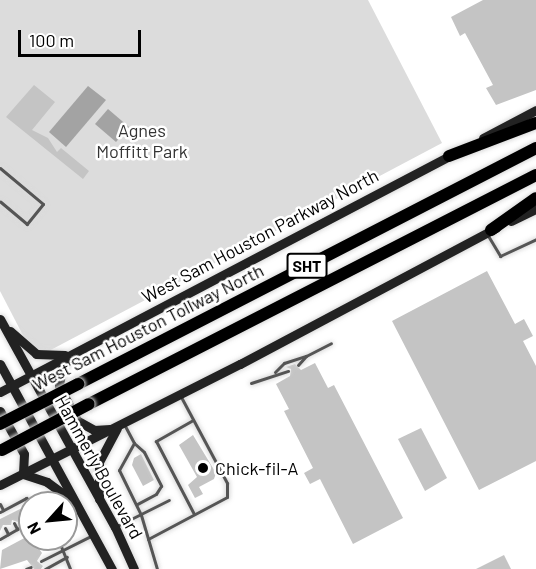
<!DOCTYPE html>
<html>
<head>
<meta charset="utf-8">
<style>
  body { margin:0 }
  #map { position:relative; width:536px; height:569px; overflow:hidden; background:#fff; font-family:Barlow,sans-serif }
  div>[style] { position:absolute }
  .green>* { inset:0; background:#dcdcdc }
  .water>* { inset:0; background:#a3a3a3 }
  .building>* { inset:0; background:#c4c4c4 }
  .roads { filter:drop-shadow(0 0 2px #dbdbdb) drop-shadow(0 0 2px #dbdbdb) }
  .lane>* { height:3px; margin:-1.5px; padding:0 1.5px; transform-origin:1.5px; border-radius:1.5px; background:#555 }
  .secondary>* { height:9px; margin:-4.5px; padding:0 4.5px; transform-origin:4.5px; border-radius:4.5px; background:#222 }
  .highway>* { height:12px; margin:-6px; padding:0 6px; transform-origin:6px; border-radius:6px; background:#000 }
  .bridges { filter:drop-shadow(0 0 2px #dbdbdb) drop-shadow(0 0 2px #dbdbdb) }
  .highway-bridge>* { height:12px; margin:-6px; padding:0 6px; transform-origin:6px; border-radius:6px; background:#000 }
  .dots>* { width:16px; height:16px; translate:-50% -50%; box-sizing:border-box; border:3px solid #fff; border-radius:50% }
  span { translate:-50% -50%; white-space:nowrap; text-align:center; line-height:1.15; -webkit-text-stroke:5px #fff; paint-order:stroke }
  .shield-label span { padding:2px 4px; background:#fff; border:2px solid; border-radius:4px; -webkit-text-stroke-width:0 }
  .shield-label { font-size:16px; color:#000; font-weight:700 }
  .park-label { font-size:18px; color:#333 }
  .street-label { font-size:18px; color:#000 }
  .poi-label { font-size:18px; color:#000 }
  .left { translate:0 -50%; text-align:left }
  .north { position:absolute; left:18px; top:491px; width:60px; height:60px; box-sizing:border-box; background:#fff; border:2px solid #999; border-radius:50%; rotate:243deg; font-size:16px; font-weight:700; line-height:24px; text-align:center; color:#000 }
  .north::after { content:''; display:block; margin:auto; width:21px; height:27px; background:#000; clip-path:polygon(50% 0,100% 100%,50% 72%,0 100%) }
  .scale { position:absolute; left:18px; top:30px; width:123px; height:27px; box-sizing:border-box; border:3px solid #000; border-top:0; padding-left:8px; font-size:18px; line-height:21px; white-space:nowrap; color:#000; -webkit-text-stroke:4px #fff; paint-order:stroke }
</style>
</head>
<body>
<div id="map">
  <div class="green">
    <i style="clip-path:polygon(0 0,368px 0,442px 143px,45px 353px,28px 345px,0 291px)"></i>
  </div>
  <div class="water">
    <i style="clip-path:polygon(88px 86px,106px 100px,66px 147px,49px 132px)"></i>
    <i style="clip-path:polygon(108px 109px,129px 127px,116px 142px,95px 124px)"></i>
  </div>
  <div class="building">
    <i style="clip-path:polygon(483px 0,536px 0,536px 90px,496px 105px,486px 88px,493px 85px,465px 33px,460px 36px,451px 17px)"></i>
    <i style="clip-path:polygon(34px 85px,55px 102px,32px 130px,48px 138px,57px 152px,61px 148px,89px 171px,83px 179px,6px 117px)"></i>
    <i style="clip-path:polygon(487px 271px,515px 324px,524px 319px,533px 336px,523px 341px,536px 366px,536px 461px,479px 490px,392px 321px)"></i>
    <i style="clip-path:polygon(315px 363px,328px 388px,334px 385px,403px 518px,353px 544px,320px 479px,310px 484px,304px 473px,313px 468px,284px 411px,289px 409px,276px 384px,290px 376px,291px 369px,286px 367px,295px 364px,301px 370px)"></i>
    <i style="clip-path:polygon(421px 428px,447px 478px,425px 491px,398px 439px)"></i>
    <i style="clip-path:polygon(193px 435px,216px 473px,214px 479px,199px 487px,203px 494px,195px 498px,188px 485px,197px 477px,179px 445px)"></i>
    <i style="clip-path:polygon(141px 454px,154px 480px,143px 486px,132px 465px,134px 458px)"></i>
    <i style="clip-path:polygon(28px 505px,30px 515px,22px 516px,18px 522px,12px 520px,11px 525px,3px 525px,0 531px,0 519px)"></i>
    <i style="clip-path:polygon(30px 535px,42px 553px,37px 561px,43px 566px,41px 569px,34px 569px,27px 560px,0 569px,2px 550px)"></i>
    <i style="clip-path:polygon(504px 555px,511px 569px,476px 569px)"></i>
  </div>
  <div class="roads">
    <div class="lane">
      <i style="left:0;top:168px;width:56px;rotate:39.9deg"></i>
      <i style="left:43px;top:204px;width:26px;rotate:129deg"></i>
      <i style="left:27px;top:224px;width:35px;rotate:-140deg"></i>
      <i style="left:487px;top:234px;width:26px;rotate:59deg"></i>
      <i style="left:500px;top:256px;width:40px;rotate:-25deg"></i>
      <i style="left:298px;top:365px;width:12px;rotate:-48deg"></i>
      <i style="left:306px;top:356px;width:28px;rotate:-27deg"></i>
      <i style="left:275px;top:372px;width:13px;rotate:-45deg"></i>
      <i style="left:284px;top:363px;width:23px;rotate:-18deg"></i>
      <i style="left:251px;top:383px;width:39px;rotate:-18deg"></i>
      <i style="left:193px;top:420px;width:43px;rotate:150.4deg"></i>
      <i style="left:156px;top:441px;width:82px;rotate:62.5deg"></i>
      <i style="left:125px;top:426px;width:19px;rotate:62deg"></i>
      <i style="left:134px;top:443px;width:31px;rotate:119deg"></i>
      <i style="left:119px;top:470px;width:50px;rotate:63.9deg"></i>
      <i style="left:141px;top:515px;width:56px;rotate:73.5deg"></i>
      <i style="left:134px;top:443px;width:13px;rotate:42deg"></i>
      <i style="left:144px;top:452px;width:38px;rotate:63deg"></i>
      <i style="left:161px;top:486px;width:9px;rotate:122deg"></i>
      <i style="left:156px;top:494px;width:21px;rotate:152deg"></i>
      <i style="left:0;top:504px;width:7px;rotate:63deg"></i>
      <i style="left:0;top:512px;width:30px;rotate:-28deg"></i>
      <i style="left:26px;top:498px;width:11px;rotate:27deg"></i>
      <i style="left:24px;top:519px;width:5px;rotate:68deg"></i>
      <i style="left:14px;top:523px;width:7px;rotate:63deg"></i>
      <i style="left:117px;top:526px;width:58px;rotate:-26.6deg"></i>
      <i style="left:5px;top:528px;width:7px;rotate:63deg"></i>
      <i style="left:0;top:539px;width:34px;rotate:-30deg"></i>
      <i style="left:58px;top:539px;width:32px;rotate:68deg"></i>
      <i style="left:148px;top:539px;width:89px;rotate:-28deg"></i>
      <i style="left:227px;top:497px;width:14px;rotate:-90deg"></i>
      <i style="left:227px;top:483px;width:100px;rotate:-118.1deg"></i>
      <i style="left:41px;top:561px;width:56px;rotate:-26.6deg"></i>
      <i style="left:26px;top:569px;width:5px;rotate:-22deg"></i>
      <i style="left:45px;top:569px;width:25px;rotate:-29deg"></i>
    </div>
    <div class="secondary">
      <i style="left:483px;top:138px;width:60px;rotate:-27.8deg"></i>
      <i style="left:511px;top:221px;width:28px;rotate:-26deg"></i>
      <i style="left:0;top:319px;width:238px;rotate:61.1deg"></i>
      <i style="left:115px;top:527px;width:46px;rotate:65.7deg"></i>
      <i style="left:10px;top:331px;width:35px;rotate:41deg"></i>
      <i style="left:36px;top:354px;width:29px;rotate:2deg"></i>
      <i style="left:70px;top:358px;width:12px;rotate:132deg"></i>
      <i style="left:62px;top:367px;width:19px;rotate:99deg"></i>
      <i style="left:59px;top:386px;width:40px;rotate:62deg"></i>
      <i style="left:78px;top:421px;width:18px;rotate:29deg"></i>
      <i style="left:94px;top:430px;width:16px;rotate:-4deg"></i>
      <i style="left:0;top:364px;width:234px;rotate:61.4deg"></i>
      <i style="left:0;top:392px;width:514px;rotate:-27.71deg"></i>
      <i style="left:0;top:411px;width:49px;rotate:60.8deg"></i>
      <i style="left:24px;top:454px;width:20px;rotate:93deg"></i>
      <i style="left:23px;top:474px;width:25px;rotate:18deg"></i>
      <i style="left:47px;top:482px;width:29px;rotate:36deg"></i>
      <i style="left:0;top:485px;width:269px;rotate:-26.8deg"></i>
      <i style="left:240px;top:364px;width:290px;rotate:-28deg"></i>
      <i style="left:99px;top:499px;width:37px;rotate:-90deg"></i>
      <i style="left:99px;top:462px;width:38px;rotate:-62deg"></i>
    </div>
    <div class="highway">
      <i style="left:449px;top:156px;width:93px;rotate:-20.8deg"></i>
      <i style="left:491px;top:230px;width:55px;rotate:-35.4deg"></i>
      <i style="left:78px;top:384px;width:515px;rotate:-27.26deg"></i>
      <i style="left:89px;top:404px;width:502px;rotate:-27.13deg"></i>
    </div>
  </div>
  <div class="bridges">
    <div class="highway-bridge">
      <i style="left:0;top:424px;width:88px;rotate:-27.1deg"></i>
      <i style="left:2px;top:450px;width:98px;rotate:-27.9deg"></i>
    </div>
  </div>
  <div class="dots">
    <i style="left:203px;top:468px;background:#000"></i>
  </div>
  <div class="shield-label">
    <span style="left:307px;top:266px">SHT</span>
  </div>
  <div class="park-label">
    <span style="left:142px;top:141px">Agnes<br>Moffitt Park</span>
  </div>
  <div class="street-label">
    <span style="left:260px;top:236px;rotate:-28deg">West Sam Houston Parkway North</span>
    <span style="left:148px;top:327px;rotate:-27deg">West Sam Houston Tollway North</span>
    <span style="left:99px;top:467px;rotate:61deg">Hammerly Boulevard</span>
  </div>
  <div class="poi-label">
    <span class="left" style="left:215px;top:468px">Chick-fil-A</span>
  </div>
  <div class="north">N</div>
  <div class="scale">100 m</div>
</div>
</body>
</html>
